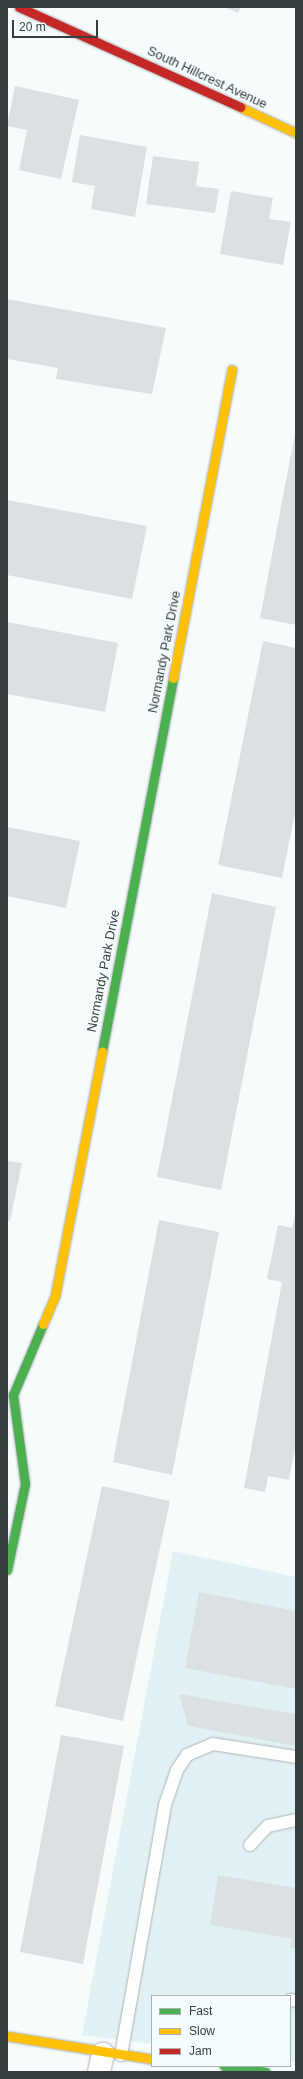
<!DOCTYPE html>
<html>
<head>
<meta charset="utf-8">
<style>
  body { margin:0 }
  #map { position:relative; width:303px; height:2079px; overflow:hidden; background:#f6fbfc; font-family:Arial,sans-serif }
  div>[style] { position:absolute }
  .built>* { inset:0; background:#e2f1f4 }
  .building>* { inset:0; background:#dbe1e3 }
  .roads { filter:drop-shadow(0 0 1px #adb3b5) drop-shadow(0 0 1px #adb3b5) }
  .lane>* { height:12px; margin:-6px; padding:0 6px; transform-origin:6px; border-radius:6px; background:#fefeff }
  .street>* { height:22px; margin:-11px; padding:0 11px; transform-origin:11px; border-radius:11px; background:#fefeff }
  .fast>* { height:9px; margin:-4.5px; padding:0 4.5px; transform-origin:4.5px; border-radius:4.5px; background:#4caf50 }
  .slow>* { height:9px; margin:-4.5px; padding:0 4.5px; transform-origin:4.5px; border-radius:4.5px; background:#ffc107 }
  .jam>* { height:9px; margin:-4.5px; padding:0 4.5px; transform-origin:4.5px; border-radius:4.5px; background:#c62828 }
  span { translate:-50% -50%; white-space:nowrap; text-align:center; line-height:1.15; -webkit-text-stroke:3.5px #f4fcfe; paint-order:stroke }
  .street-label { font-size:13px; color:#363e40 }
  .frame { position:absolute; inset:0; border:8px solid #363e40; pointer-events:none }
  .legend { position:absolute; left:151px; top:1995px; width:140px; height:72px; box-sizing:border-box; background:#f4fcfe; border:1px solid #a8b0b2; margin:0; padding:5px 7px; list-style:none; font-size:12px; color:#363e40 }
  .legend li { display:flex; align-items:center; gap:8px; height:20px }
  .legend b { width:20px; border:1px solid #a8b0b2 }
  .scale { position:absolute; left:12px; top:20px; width:86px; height:18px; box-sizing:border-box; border:2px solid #363e40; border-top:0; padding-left:5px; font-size:12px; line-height:14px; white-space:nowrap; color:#363e40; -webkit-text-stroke:3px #f4fcfe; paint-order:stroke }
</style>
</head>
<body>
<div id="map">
  <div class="built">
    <i style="clip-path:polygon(173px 1551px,296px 1577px,296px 2062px,290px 2061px,290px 1996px,152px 1996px,152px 2044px,82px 2035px)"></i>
  </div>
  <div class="building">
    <i style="clip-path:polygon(224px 7px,241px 7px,238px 13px)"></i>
    <i style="clip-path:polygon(15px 86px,79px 100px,61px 179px,19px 170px,27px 130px,7px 126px)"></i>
    <i style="clip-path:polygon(80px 135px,147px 147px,135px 217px,91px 209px,95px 186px,72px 182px)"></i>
    <i style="clip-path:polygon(153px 156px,199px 162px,196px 186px,219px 189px,215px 213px,146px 204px)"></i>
    <i style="clip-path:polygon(231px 191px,273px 198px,269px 219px,291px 222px,283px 265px,220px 254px)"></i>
    <i style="clip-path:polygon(7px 299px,166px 328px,152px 394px,56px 379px,58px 368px,7px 359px)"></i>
    <i style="clip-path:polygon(295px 433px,296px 433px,296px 625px,260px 618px)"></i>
    <i style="clip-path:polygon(7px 500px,147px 526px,132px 599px,7px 575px)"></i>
    <i style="clip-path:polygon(7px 622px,118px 643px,105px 712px,7px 694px)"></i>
    <i style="clip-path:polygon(263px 641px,296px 648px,296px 808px,282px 878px,218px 865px)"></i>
    <i style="clip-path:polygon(7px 827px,80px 841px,66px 908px,7px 896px)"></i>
    <i style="clip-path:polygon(212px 893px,276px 907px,221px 1190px,157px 1177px)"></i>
    <i style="clip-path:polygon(7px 1161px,22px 1163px,10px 1221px,7px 1221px)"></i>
    <i style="clip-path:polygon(295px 1213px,296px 1442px,289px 1480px,268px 1476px,265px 1492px,244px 1488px,282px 1282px,267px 1279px,278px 1225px,292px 1228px)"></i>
    <i style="clip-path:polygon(159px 1220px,219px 1232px,172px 1475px,113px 1462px)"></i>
    <i style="clip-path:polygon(102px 1486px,170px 1501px,123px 1721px,55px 1706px)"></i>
    <i style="clip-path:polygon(199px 1592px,296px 1611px,296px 1689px,185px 1668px)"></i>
    <i style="clip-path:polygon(179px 1694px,296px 1714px,296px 1746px,188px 1726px)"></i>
    <i style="clip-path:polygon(61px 1735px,124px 1746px,83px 1964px,20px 1952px)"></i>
    <i style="clip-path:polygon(218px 1875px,296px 1888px,296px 1949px,290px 1948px,292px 1939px,210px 1925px)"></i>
  </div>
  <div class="roads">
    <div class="lane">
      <i style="left:250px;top:1845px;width:26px;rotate:-47deg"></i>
      <i style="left:268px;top:1826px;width:29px;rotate:-12deg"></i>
      <i style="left:290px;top:2000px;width:6px;rotate:9deg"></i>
      <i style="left:121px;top:2055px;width:254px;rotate:-80deg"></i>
      <i style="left:165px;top:1805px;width:37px;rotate:-71deg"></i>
      <i style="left:177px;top:1770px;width:18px;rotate:-56deg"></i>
      <i style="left:187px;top:1755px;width:28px;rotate:-23deg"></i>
      <i style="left:213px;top:1744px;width:84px;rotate:8.9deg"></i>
    </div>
    <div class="street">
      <i style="left:99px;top:2072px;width:19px;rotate:-78deg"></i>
    </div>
    <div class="fast">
      <i style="left:102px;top:1051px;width:380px;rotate:-79.2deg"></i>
      <i style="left:7px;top:1570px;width:88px;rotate:-78.2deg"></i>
      <i style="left:25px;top:1484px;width:90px;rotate:-97.7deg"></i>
      <i style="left:13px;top:1395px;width:77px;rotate:-67.1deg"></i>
      <i style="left:224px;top:2066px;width:42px;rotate:8.1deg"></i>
    </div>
    <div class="slow">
      <i style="left:240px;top:107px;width:62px;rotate:24.9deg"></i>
      <i style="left:173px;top:678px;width:314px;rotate:-79.2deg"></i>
      <i style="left:43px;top:1324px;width:30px;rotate:-67deg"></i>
      <i style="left:55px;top:1296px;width:249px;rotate:-79.1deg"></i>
      <i style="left:7px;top:2036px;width:147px;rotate:9deg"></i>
    </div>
    <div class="jam">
      <i style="left:19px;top:7px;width:243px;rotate:24.3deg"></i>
    </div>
  </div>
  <div class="street-label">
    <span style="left:207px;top:78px;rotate:25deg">South Hillcrest Avenue</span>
    <span style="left:165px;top:652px;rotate:-79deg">Normandy Park Drive</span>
    <span style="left:104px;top:971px;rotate:-79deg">Normandy Park Drive</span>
  </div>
  <div class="frame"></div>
  <ul class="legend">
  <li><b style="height:5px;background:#4caf50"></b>Fast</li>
  <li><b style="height:5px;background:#ffc107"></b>Slow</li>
  <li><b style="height:5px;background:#c62828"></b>Jam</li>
  </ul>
  <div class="scale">20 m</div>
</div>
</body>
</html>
